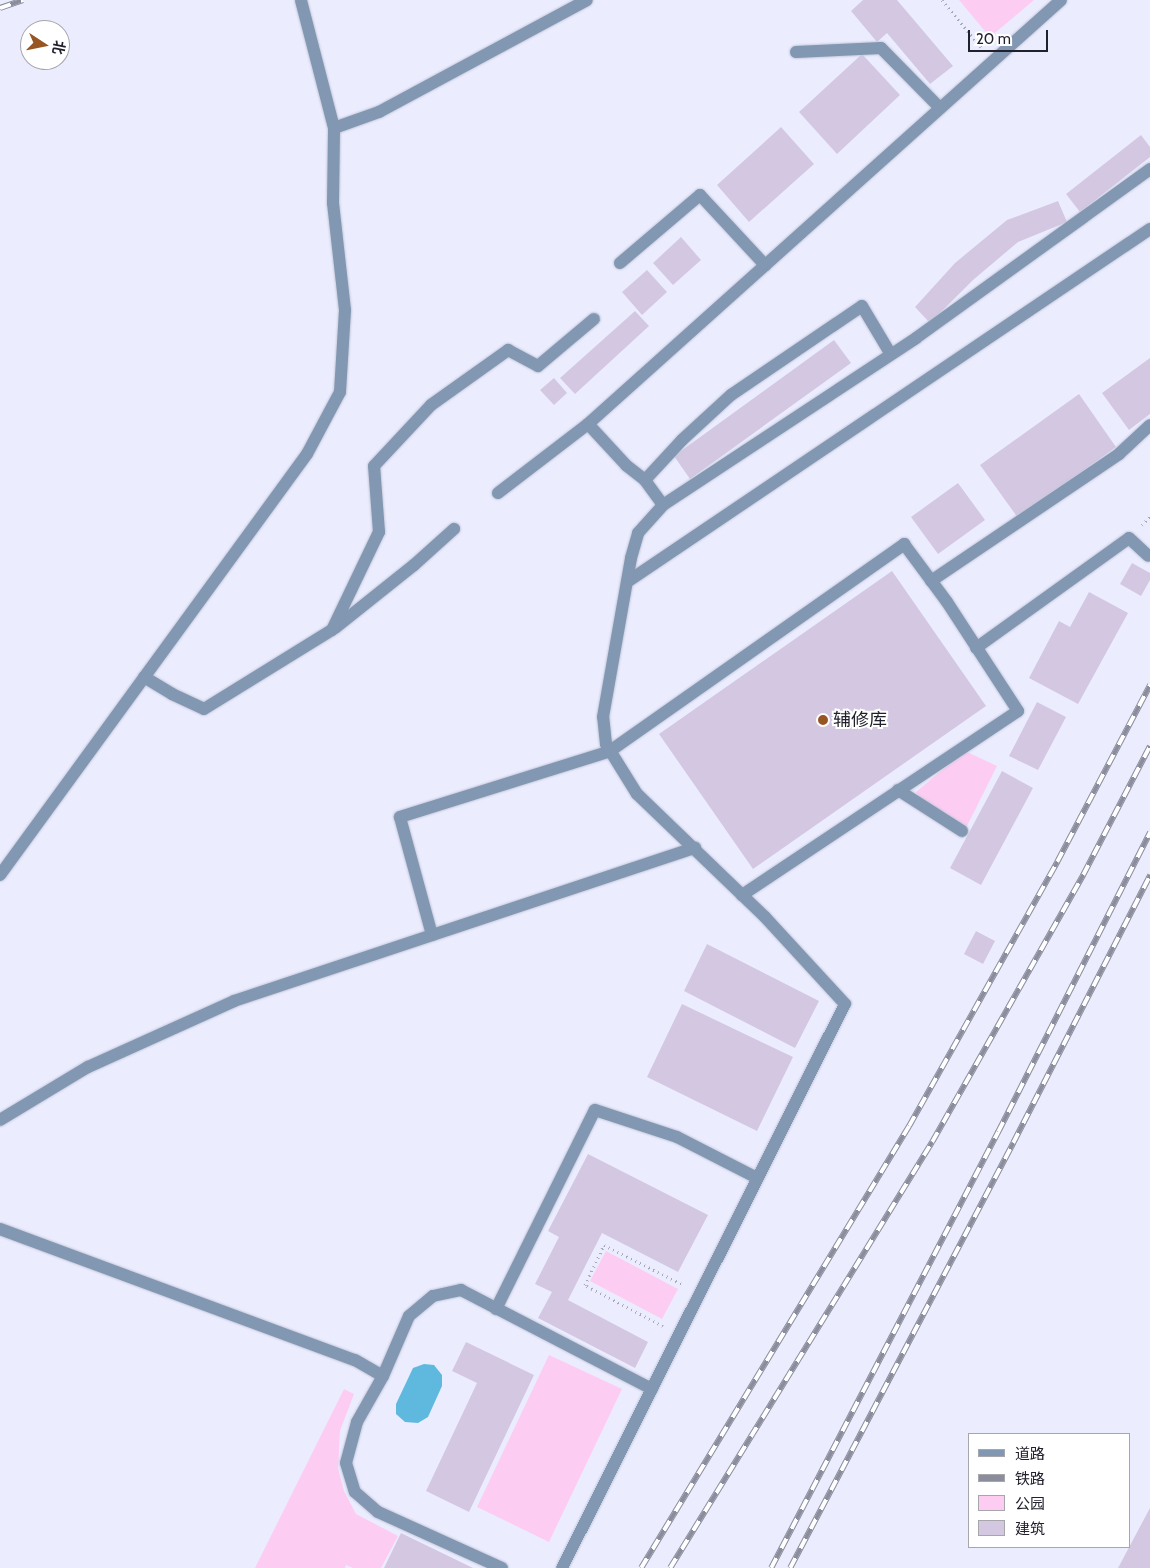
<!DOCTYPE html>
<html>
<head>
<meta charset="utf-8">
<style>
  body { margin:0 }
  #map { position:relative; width:1150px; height:1568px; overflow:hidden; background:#ebedff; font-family:Cabin,"Noto Sans SC",sans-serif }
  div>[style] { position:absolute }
  .green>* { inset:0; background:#fdccf2 }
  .water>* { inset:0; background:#5fb9de }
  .building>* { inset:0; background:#d4c7e2 }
  .path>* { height:3px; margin-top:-1.5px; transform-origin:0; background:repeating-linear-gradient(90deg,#a7a9b9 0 1px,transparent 0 5px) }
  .roads { filter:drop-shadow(0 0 1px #c6c8d9) drop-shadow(0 0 1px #c6c8d9) }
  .minor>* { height:12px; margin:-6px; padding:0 6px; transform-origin:6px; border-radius:6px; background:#8297b1 }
  .rail>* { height:5.5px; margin-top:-2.75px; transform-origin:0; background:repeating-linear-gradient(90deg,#fff 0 11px,#8b8d9c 0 22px); box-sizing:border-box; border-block:1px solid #8b8d9c }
  .dots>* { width:14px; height:14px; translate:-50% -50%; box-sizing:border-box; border:2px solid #fff; border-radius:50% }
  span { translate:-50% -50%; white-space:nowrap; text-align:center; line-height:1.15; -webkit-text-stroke:4px #fff; paint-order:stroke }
  .poi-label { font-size:18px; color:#20212c }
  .left { translate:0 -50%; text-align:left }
  .legend { position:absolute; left:968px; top:1433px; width:162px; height:115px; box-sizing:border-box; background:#fff; border:1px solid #a6a6ab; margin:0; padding:6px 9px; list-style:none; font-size:15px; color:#20212c }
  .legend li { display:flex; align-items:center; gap:10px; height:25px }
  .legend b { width:25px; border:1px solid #a6a6ab }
  .north { position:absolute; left:20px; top:20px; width:50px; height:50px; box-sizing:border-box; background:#fff; border:1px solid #a6a6ab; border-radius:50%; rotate:101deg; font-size:14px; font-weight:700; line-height:20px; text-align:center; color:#20212c }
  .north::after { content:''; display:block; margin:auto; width:18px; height:22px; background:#985524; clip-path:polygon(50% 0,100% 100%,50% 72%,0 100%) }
  .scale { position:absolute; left:968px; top:30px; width:80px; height:22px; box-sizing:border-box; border:2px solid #20212c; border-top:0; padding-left:6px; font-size:15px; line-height:18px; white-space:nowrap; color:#20212c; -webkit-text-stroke:4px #fff; paint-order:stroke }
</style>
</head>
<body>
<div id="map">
  <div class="green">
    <i style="clip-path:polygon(959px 0,1034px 0,990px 37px)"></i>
    <i style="clip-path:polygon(965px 751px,997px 766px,967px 826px,927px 806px,916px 792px)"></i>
    <i style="clip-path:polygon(606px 1251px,678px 1289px,662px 1319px,590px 1281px)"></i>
    <i style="clip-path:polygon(549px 1355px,622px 1389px,549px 1542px,477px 1507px)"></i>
    <i style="clip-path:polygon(344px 1389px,354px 1394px,340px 1431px,338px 1468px,344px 1491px,356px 1514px,398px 1536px,381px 1568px,353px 1568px,346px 1565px,345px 1568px,255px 1568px)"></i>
  </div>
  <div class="water">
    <i style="clip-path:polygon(424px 1364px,434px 1365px,442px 1375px,442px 1386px,428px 1417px,418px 1423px,405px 1422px,396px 1414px,396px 1404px,413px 1368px)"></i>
  </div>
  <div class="building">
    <i style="clip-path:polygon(863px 0,897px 0,953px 66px,930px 84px,887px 33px,877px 42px,851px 11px)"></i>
    <i style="clip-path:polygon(862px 54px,900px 95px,837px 154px,799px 112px)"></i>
    <i style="clip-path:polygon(781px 127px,814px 164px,749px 222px,717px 185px)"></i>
    <i style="clip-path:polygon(1141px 135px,1150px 147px,1150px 157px,1080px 212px,1066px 194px)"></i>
    <i style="clip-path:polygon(1058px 201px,1067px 222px,1018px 242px,973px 280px,930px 323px,915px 307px,955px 263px,1007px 220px)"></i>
    <i style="clip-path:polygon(681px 237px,701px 260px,673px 285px,653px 263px)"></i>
    <i style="clip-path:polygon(647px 270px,667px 292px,642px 315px,622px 292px)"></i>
    <i style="clip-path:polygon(635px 311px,649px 326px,575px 394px,560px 378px)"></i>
    <i style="clip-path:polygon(834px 340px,851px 363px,690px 479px,674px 456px)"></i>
    <i style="clip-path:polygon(1150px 358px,1150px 414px,1129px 430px,1102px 393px)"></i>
    <i style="clip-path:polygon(554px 378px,567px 393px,554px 405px,540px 390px)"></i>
    <i style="clip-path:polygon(1079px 394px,1116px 447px,1018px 518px,980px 465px)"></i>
    <i style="clip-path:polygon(958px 483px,985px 520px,938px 554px,911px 517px)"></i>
    <i style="clip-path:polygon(1132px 563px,1150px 573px,1150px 580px,1141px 596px,1120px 584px)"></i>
    <i style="clip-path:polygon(892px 571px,986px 706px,753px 869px,659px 734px)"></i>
    <i style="clip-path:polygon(1089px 592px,1128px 613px,1078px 704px,1029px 678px,1059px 621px,1070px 627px)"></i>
    <i style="clip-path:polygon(1037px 702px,1066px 717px,1038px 770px,1009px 756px)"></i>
    <i style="clip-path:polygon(1002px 771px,1033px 788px,981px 885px,950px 868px)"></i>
    <i style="clip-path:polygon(976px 931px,995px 941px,983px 964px,964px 954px)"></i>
    <i style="clip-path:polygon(707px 944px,819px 1001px,795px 1048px,684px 991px)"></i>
    <i style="clip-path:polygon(682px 1004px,793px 1057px,757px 1131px,647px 1077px)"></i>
    <i style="clip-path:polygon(588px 1154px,708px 1215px,678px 1272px,602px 1233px,568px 1300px,648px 1342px,635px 1368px,538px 1318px,552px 1292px,535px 1284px,559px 1237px,548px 1231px)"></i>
    <i style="clip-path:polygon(466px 1342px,534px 1375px,469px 1512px,426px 1491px,477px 1383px,452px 1371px)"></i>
    <i style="clip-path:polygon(1150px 1508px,1150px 1568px,1118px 1568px)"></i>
    <i style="clip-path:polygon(401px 1533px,473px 1568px,384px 1568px)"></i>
  </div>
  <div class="path">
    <i style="left:942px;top:0;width:61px;rotate:50.3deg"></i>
    <i style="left:1142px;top:525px;width:12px;rotate:-48deg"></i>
    <i style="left:663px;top:1326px;width:88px;rotate:-152.3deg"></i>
    <i style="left:585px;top:1285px;width:44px;rotate:-64.6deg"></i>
    <i style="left:604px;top:1245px;width:89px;rotate:26.6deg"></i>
  </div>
  <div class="roads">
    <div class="minor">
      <i style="left:796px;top:52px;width:85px;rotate:-2.7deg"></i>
      <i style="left:881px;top:48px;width:84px;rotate:45.5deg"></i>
      <i style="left:334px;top:128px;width:48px;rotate:-19.6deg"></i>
      <i style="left:379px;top:112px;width:236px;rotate:-28.3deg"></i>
      <i style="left:620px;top:263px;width:105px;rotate:-40.4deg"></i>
      <i style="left:700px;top:195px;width:96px;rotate:47.1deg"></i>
      <i style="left:645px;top:480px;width:54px;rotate:-47.2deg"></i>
      <i style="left:682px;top:440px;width:67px;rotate:-42.6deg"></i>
      <i style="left:731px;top:395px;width:158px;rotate:-34.2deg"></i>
      <i style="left:862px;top:306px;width:55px;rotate:59.2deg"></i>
      <i style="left:498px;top:493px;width:113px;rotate:-37.5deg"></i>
      <i style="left:588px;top:424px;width:635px;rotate:-41.87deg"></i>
      <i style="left:663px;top:505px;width:303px;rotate:-33.4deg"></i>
      <i style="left:916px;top:338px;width:289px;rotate:-35.8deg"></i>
      <i style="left:931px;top:581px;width:227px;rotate:-34deg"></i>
      <i style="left:1119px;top:454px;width:42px;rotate:-43.1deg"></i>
      <i style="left:627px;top:582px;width:631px;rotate:-34.02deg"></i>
      <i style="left:335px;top:628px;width:101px;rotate:-38.6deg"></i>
      <i style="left:414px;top:565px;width:54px;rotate:-42deg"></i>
      <i style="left:976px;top:648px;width:188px;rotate:-35.7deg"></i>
      <i style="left:1129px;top:538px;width:26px;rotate:43deg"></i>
      <i style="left:144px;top:677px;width:33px;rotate:31deg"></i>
      <i style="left:172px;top:694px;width:35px;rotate:25deg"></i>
      <i style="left:204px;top:709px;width:150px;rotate:-31.7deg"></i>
      <i style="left:332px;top:630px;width:109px;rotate:-64.4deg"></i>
      <i style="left:379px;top:532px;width:66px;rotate:-94.3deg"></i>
      <i style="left:374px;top:466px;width:83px;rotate:-46.9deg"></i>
      <i style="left:431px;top:405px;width:95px;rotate:-35.5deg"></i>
      <i style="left:508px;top:350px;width:34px;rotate:28deg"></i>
      <i style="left:538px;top:366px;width:73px;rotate:-40deg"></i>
      <i style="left:898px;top:790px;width:76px;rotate:32.6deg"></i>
      <i style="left:0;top:875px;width:521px;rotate:-53.9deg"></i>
      <i style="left:307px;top:454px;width:70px;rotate:-62deg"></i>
      <i style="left:340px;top:392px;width:82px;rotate:-86.5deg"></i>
      <i style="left:345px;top:310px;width:108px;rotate:-96.4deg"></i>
      <i style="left:333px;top:203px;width:75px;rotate:-89.2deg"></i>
      <i style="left:334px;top:128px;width:132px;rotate:-104.5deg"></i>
      <i style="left:432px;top:935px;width:122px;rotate:-105.2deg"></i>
      <i style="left:400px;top:817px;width:220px;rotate:-17.4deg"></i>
      <i style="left:610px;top:751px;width:360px;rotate:-35.1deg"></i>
      <i style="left:904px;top:544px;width:72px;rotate:53.4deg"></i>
      <i style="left:947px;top:602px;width:130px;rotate:56.9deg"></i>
      <i style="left:1018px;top:711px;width:332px;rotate:146.3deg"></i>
      <i style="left:0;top:1120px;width:103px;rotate:-31.1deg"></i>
      <i style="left:88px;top:1067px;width:160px;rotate:-24.3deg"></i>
      <i style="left:234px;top:1001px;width:486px;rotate:-18.4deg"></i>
      <i style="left:0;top:1229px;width:378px;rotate:20.3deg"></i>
      <i style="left:355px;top:1360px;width:32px;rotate:30deg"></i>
      <i style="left:383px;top:1376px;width:53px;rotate:119.5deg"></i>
      <i style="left:357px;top:1422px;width:42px;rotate:105deg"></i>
      <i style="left:346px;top:1463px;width:30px;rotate:73deg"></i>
      <i style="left:355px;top:1492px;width:30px;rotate:41deg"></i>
      <i style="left:378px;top:1512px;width:136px;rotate:24.3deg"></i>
      <i style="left:496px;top:1309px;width:222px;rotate:-63.6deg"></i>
      <i style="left:595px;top:1110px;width:86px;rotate:18.2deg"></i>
      <i style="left:677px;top:1137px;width:90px;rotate:27.1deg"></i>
      <i style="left:383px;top:1376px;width:65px;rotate:-66.6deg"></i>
      <i style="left:409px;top:1316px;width:31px;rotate:-40deg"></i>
      <i style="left:433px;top:1296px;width:29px;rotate:-12deg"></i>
      <i style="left:461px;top:1290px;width:215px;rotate:27.4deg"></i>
      <i style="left:562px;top:1568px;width:631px;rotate:-63.35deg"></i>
      <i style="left:845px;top:1004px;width:118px;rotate:-132.6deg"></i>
      <i style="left:765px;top:917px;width:178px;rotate:-136.1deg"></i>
      <i style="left:637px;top:794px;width:59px;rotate:-121.8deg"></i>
      <i style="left:606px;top:744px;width:27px;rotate:-96deg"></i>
      <i style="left:603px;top:717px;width:161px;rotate:-80deg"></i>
      <i style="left:631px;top:558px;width:26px;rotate:-74deg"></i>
      <i style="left:638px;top:533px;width:38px;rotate:-48deg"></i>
      <i style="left:663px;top:505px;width:31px;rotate:-126deg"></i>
      <i style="left:645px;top:480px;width:24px;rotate:-142deg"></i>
      <i style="left:626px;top:465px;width:56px;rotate:-132.8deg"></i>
    </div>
  </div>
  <div class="rail">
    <i style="left:0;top:8px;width:24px;rotate:-19deg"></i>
    <i style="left:641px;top:1568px;width:517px;rotate:-58.77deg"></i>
    <i style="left:909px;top:1126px;width:303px;rotate:-60.7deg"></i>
    <i style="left:1057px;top:862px;width:200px;rotate:-62.3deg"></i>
    <i style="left:670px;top:1568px;width:500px;rotate:-58.41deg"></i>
    <i style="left:932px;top:1142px;width:307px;rotate:-60.5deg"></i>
    <i style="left:1083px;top:875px;width:145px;rotate:-62.6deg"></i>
    <i style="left:771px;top:1568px;width:492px;rotate:-62.5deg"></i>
    <i style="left:998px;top:1132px;width:336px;rotate:-63.1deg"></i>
    <i style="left:790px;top:1568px;width:480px;rotate:-62.3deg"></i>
    <i style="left:1013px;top:1143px;width:301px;rotate:-62.9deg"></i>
  </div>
  <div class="dots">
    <i style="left:823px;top:720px;background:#985524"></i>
  </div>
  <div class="poi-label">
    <span class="left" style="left:833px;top:720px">辅修库</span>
  </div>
  <ul class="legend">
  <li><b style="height:6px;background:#8297b1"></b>道路</li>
  <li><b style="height:6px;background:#8b8d9c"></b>铁路</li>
  <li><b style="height:14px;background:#fdccf2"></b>公园</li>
  <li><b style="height:14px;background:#d4c7e2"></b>建筑</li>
  </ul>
  <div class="north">北</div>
  <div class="scale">20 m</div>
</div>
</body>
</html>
